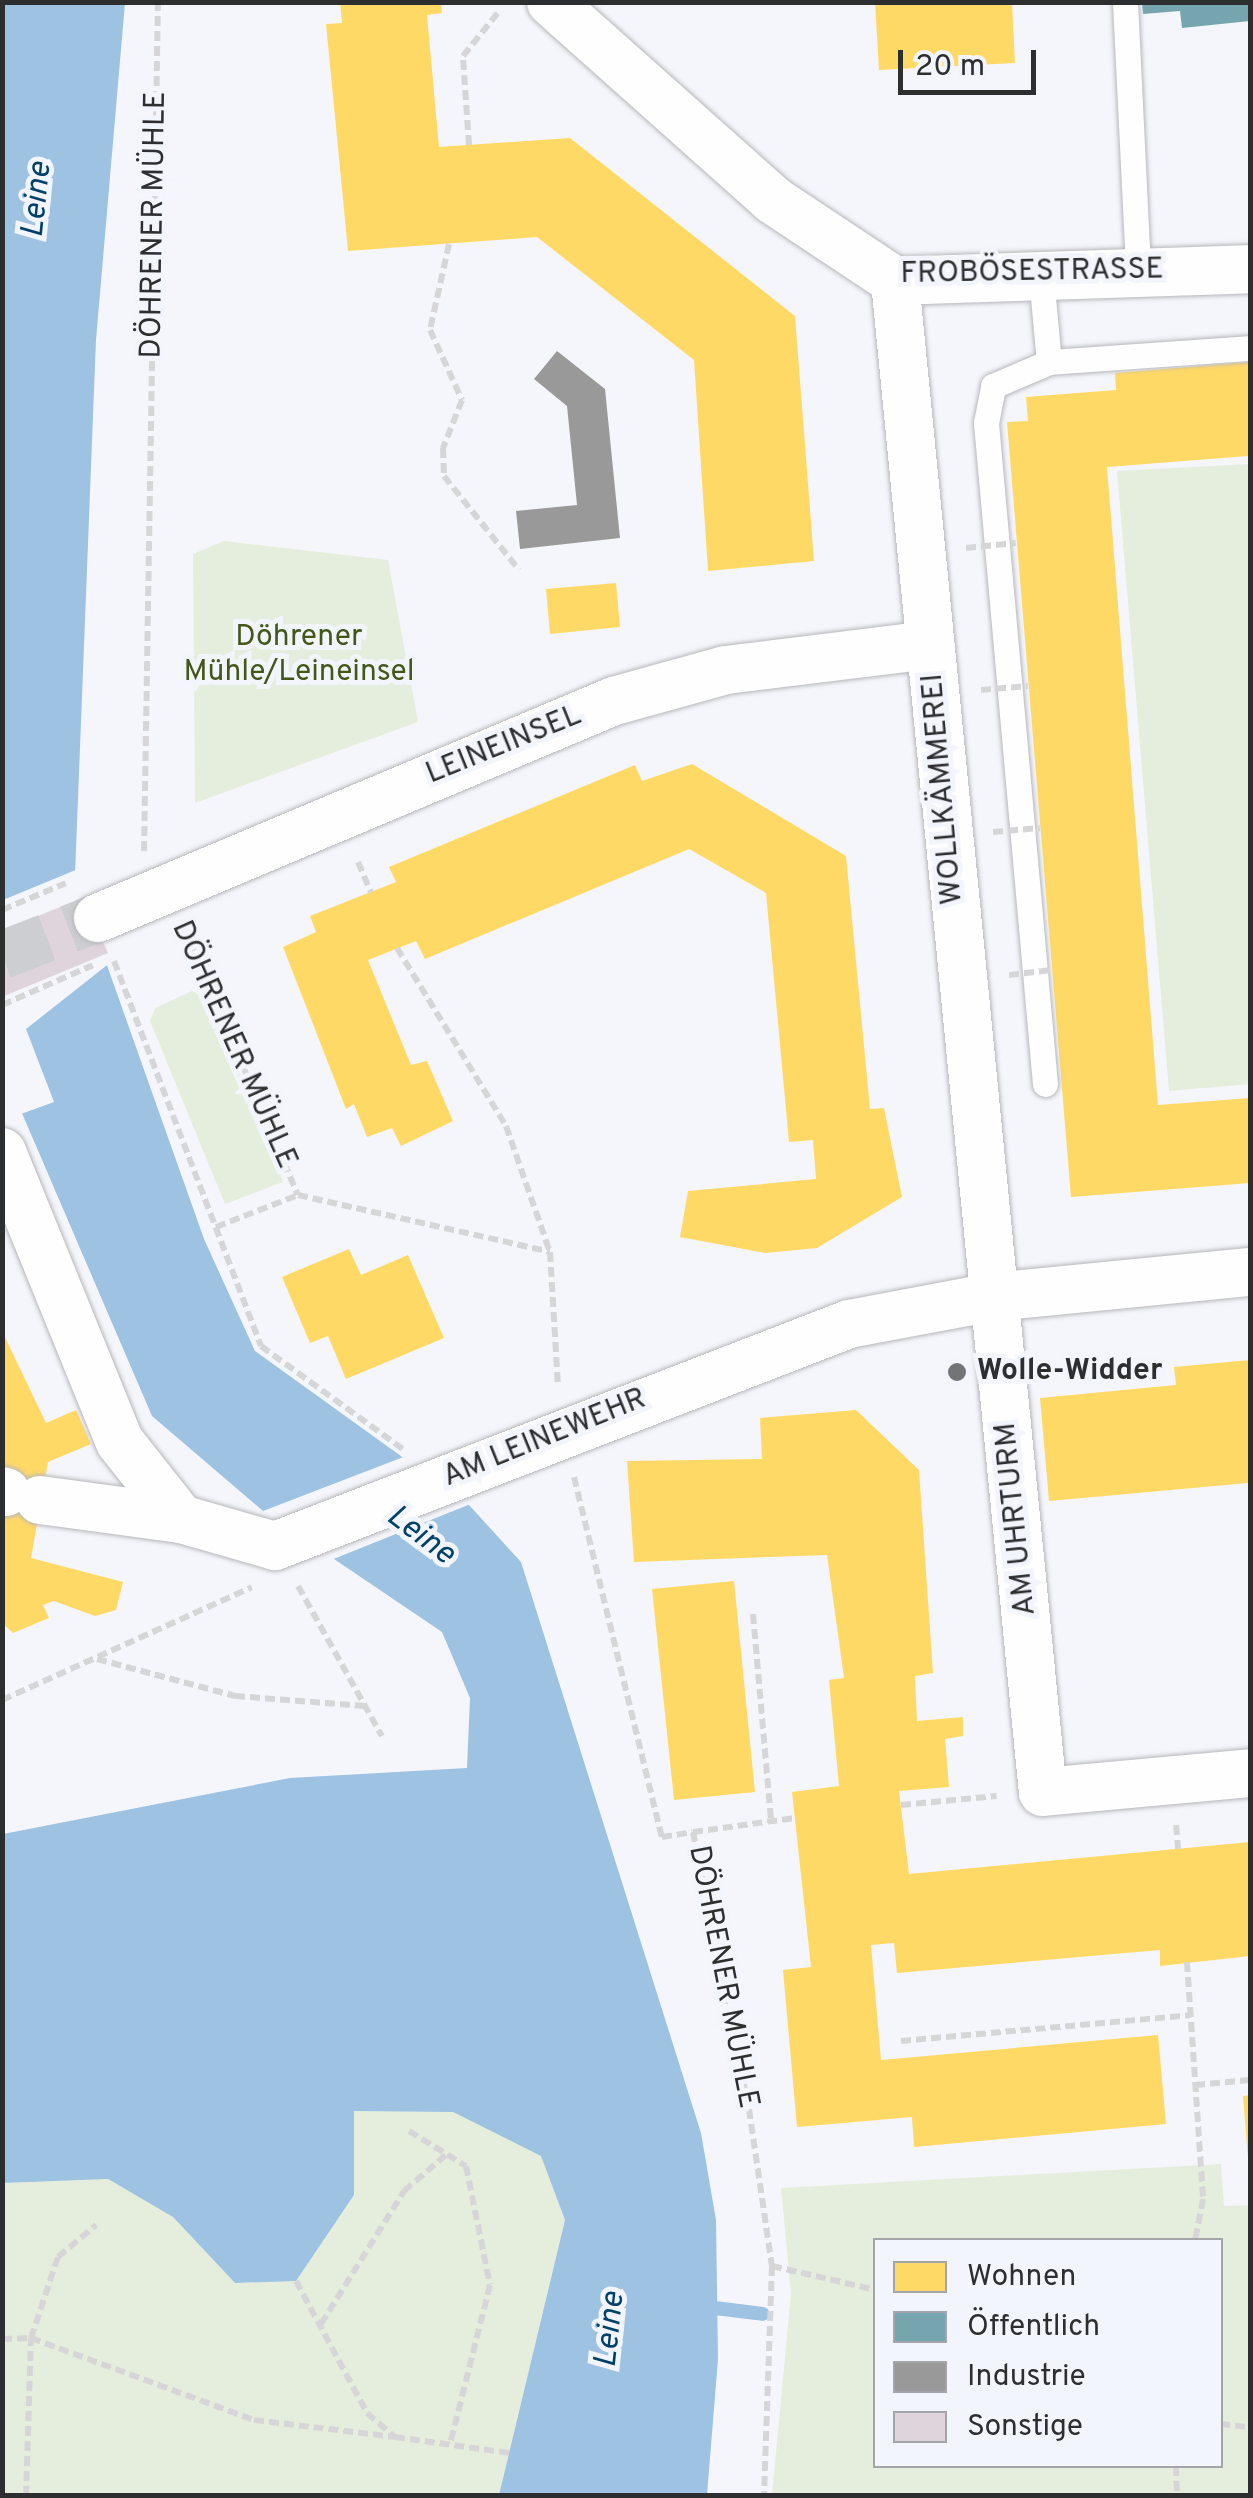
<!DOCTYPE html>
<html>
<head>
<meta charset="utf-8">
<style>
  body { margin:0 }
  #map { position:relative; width:1253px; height:2498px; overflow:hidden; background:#f5f6fb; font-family:Overpass,sans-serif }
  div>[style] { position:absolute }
  .green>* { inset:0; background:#e5eedc }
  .water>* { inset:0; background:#9dc2e2 }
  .pier>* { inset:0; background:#f5f6fb }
  .homes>* { inset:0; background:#ffd966 }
  .public>* { inset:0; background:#76a5af }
  .industry>* { inset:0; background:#999 }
  .stream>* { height:14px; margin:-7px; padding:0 7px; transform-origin:7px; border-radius:7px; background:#9dc2e2 }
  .building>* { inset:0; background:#dfd3dc }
  .street-tunnel>* { height:48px; margin-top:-24px; transform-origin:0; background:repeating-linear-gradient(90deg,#cdced2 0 48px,transparent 0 72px) }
  .path>* { height:6px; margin-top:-3px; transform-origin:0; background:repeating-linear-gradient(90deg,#d6d6d8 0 10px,transparent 0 15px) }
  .roads { filter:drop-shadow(0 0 2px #b6b7bb) drop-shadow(0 0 2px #b6b7bb) }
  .lane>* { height:25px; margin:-12.5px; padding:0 12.5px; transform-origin:12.5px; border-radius:12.5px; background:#fefefe }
  .street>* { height:48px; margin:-24px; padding:0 24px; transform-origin:24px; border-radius:24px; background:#fefefe }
  .path-bridge>* { height:6px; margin-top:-3px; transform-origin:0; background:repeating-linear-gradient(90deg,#d6d6d8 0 10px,transparent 0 15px) }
  .dots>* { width:28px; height:28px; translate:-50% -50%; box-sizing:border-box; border:5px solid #f3f5fd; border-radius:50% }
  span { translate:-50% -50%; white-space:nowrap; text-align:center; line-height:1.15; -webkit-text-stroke:10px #f3f5fd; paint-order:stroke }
  .street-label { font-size:30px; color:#2c2e30 }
  .park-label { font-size:30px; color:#425718 }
  .poi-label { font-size:30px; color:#2c2e30; font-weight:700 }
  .left { translate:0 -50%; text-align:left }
  .water-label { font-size:32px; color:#004069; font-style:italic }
  .frame { position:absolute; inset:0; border:5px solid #2c2e30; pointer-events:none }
  .legend { position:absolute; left:873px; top:2238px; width:350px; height:230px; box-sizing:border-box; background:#f3f5fd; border:2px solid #a3a5ab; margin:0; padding:12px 18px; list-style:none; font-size:30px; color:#2c2e30 }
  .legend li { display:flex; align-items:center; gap:20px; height:50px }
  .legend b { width:50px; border:2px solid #a3a5ab }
  .scale { position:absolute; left:898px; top:50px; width:138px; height:45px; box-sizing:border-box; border:5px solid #2c2e30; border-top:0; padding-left:12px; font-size:30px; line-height:35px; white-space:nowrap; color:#2c2e30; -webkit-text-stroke:8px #f3f5fd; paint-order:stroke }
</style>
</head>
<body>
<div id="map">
  <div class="green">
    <i style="clip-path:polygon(1250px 464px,1250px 1084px,1169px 1091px,1117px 471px)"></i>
    <i style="clip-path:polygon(224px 541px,388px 560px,418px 722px,195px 803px,193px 554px)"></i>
    <i style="clip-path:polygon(192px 991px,212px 1001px,283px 1182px,225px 1204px,150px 1021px,155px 1008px)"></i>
    <i style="clip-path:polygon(354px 2110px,453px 2112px,542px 2156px,565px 2220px,499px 2495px,3px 2495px,2px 2183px,108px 2179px,173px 2217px,235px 2283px,295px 2281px,354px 2195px)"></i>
    <i style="clip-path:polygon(evenodd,1221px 2164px,1224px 2206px,1250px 2205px,1250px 2495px,772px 2495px,791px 2293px,781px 2188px,1221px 2164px,1220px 2240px,1220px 2466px,876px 2466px,876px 2240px,1220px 2240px)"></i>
  </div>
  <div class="water">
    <i style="clip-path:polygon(2px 3px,125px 3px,96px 340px,75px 875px,204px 1239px,255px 1351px,469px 1505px,521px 1562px,701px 2133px,716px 2220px,718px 2359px,707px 2495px,499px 2495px,565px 2220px,541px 2156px,453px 2112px,354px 2111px,354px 2195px,296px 2281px,235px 2283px,173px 2217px,108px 2179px,3px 2183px,3px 1834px,290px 1778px,467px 1768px,470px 1698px,442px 1632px,263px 1511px,152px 1416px,3px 1069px)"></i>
  </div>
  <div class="pier">
    <i style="clip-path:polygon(78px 869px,111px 962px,26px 1029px,54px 1102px,21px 1114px,2px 1070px,3px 900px)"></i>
    <i style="clip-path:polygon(406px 1456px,473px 1503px,331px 1560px,263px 1511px)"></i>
  </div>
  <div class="homes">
    <i style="clip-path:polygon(340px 2px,441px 2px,442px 13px,427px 15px,439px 147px,570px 138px,795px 316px,814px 561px,708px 571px,694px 360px,537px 237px,348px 251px,326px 24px,342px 23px)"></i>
    <i style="clip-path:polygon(875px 2px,1012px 2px,1015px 63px,879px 70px)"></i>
    <i style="clip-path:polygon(1250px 362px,1248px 456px,1107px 467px,1158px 1105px,1250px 1098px,1250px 1183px,1071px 1197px,1007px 422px,1028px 421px,1026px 397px,1116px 390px,1115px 373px)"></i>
    <i style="clip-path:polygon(616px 583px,620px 627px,550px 634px,546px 589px)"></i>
    <i style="clip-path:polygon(692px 764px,846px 856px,870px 1109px,884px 1108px,902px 1197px,817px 1248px,765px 1253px,680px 1237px,688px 1191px,816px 1179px,813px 1140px,789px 1142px,766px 893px,689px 849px,425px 959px,416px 941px,368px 960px,411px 1065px,427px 1061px,453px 1121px,401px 1146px,392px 1128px,367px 1137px,354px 1104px,346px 1109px,283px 947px,316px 932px,310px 916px,396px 882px,389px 867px,635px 765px,642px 781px)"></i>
    <i style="clip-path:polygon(349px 1249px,361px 1275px,408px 1255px,444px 1338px,346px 1379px,328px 1336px,310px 1343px,282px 1277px)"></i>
    <i style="clip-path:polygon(3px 1333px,46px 1423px,76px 1410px,91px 1444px,48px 1462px,31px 1558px,123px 1582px,116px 1610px,95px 1616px,54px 1601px,43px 1605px,49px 1618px,13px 1633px,2px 1623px)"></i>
    <i style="clip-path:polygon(1250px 1360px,1248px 1483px,1049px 1501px,1040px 1398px,1176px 1385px,1174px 1367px)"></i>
    <i style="clip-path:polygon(856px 1410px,919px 1470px,933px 1673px,915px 1676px,917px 1721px,963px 1717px,963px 1736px,945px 1739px,949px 1787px,899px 1791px,909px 1874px,1250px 1842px,1250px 1956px,1160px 1966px,1160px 1950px,897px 1973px,894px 1943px,871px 1945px,881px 2060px,1158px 2035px,1166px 2124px,914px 2147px,912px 2117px,797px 2127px,783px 1970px,811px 1967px,792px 1792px,839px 1786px,829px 1680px,844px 1678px,827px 1555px,634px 1562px,627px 1461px,762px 1459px,760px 1418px)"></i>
    <i style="clip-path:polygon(734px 1581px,755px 1792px,674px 1800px,652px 1589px)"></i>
    <i style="clip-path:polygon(1250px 2095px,1250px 2158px,1248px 2158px,1243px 2096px)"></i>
  </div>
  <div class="public">
    <i style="clip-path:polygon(1142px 2px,1250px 2px,1250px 21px,1182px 28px,1180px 11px,1143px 14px)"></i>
  </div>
  <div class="industry">
    <i style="clip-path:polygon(557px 351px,605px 389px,620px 538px,520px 549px,516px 511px,577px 505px,567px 406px,534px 379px)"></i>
  </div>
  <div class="stream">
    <i style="left:699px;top:2306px;width:64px;rotate:7.1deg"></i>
  </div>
  <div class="building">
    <i style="clip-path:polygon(84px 897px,108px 953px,2px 997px,2px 931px)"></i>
  </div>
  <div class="street-tunnel">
    <i style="left:2px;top:955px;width:103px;rotate:-21.1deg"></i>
  </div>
  <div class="path">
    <i style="left:469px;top:145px;width:89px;rotate:-93.9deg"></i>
    <i style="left:463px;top:56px;width:59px;rotate:-51.2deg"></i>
    <i style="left:449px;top:244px;width:88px;rotate:102.5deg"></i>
    <i style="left:430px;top:330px;width:77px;rotate:65.4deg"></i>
    <i style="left:462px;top:400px;width:52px;rotate:111.6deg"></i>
    <i style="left:443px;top:448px;width:28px;rotate:88deg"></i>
    <i style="left:444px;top:476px;width:120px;rotate:51.4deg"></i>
    <i style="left:144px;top:851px;width:849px;rotate:-89.06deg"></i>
    <i style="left:358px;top:862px;width:33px;rotate:67deg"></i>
    <i style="left:2px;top:910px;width:69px;rotate:-22.9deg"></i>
    <i style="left:184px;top:928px;width:290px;rotate:66.9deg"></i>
    <i style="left:298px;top:1195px;width:258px;rotate:12.7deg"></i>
    <i style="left:550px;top:1252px;width:134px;rotate:86.6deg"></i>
    <i style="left:397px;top:948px;width:209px;rotate:58.5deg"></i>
    <i style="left:506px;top:1126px;width:133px;rotate:70.8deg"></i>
    <i style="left:114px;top:961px;width:412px;rotate:69.1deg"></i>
    <i style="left:261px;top:1346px;width:175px;rotate:36deg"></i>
    <i style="left:2px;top:1005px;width:99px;rotate:-23.7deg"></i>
    <i style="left:216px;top:1227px;width:88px;rotate:-21.3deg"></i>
    <i style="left:574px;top:1477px;width:371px;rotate:76.3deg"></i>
    <i style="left:662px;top:1837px;width:31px;rotate:-9deg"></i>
    <i style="left:693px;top:1832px;width:283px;rotate:78.6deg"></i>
    <i style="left:749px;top:2109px;width:159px;rotate:81.7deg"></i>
    <i style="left:772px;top:2266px;width:230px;rotate:92deg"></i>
    <i style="left:298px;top:1586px;width:172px;rotate:60.8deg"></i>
    <i style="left:753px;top:1614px;width:208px;rotate:85deg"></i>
    <i style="left:97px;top:1659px;width:143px;rotate:15deg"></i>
    <i style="left:235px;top:1696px;width:130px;rotate:4.4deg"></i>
    <i style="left:2px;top:1700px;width:274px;rotate:-24.3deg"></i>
    <i style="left:901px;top:1805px;width:96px;rotate:-5.4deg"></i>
    <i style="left:1176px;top:1825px;width:24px;rotate:85deg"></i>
    <i style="left:693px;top:1832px;width:103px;rotate:-7.8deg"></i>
    <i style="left:1187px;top:1962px;width:238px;rotate:86.1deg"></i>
    <i style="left:1203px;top:2199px;width:42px;rotate:101deg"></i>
    <i style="left:901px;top:2041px;width:291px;rotate:-5.1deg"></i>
    <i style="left:1195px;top:2085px;width:55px;rotate:-5.2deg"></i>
    <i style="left:409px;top:2131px;width:67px;rotate:31.6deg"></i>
    <i style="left:466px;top:2166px;width:121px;rotate:78.6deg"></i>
    <i style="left:490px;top:2285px;width:164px;rotate:104.1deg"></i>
    <i style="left:772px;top:2266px;width:107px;rotate:13deg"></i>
    <i style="left:296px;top:2281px;width:150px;rotate:61.7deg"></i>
    <i style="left:367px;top:2413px;width:37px;rotate:41deg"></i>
    <i style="left:395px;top:2437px;width:117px;rotate:7.9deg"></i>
    <i style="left:321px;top:2324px;width:157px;rotate:-58deg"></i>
    <i style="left:404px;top:2191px;width:57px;rotate:-40.7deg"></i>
    <i style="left:2px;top:2339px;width:29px;rotate:-2deg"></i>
    <i style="left:31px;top:2338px;width:238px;rotate:20.2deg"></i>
    <i style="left:254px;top:2420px;width:142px;rotate:6.9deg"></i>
    <i style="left:1220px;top:2424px;width:30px;rotate:6deg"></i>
    <i style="left:1176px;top:2466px;width:30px;rotate:88deg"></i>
    <i style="left:26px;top:2496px;width:158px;rotate:-88.2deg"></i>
    <i style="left:31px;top:2338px;width:85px;rotate:-71.6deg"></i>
    <i style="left:58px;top:2257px;width:50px;rotate:-40.1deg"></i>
  </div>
  <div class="roads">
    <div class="lane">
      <i style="left:1125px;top:2px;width:270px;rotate:87.2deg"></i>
      <i style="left:1041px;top:276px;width:86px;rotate:84.7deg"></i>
      <i style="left:1045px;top:1084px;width:664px;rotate:-95.1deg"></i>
      <i style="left:986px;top:423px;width:38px;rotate:-79deg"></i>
      <i style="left:993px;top:386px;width:61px;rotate:-23.2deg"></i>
      <i style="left:1049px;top:362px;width:201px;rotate:-4deg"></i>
    </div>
    <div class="street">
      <i style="left:551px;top:2px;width:297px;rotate:41.7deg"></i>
      <i style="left:773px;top:200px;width:146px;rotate:33.6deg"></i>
      <i style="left:895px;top:281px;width:355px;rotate:-1.9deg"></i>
      <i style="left:895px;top:281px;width:1518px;rotate:84.41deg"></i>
      <i style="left:1043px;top:1792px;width:208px;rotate:-5.2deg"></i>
      <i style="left:98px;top:918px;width:560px;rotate:-22.81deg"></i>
      <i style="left:614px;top:701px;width:116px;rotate:-15.5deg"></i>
      <i style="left:726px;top:670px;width:206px;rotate:-7deg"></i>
      <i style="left:2px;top:1152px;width:313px;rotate:67.9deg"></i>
      <i style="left:120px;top:1442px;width:98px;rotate:51.6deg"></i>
      <i style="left:2px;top:1491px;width:4px;rotate:14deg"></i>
      <i style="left:40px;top:1500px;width:142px;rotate:7.7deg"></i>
      <i style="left:181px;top:1519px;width:98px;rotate:16deg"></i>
      <i style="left:275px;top:1546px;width:615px;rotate:-21.14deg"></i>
      <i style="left:849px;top:1324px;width:147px;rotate:-10.6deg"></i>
      <i style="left:993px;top:1297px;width:258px;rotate:-5.6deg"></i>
    </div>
  </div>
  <div class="path-bridge">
    <i style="left:966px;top:548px;width:50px;rotate:-5.7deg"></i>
    <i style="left:981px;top:690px;width:47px;rotate:-4.9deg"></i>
    <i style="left:993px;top:832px;width:47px;rotate:-4.9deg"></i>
    <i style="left:1009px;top:975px;width:43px;rotate:-6.6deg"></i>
  </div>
  <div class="dots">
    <i style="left:957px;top:1372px;background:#727477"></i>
  </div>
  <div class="street-label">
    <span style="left:155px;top:225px;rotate:-89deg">DÖHRENER MÜHLE</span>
    <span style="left:1032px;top:273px;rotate:-1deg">FROBÖSESTRASSE</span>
    <span style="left:504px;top:746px;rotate:-22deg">LEINEINSEL</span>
    <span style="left:944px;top:789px;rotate:-95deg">WOLLKÄMMEREI</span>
    <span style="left:233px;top:1045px;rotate:66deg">DÖHRENER MÜHLE</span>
    <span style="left:545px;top:1439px;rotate:-22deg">AM LEINEWEHR</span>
    <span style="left:1017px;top:1519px;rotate:-96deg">AM UHRTURM</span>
    <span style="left:722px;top:1977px;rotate:79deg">DÖHRENER MÜHLE</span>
  </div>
  <div class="park-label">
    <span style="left:299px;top:655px">Döhrener<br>Mühle/Leineinsel</span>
  </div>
  <div class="poi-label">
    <span class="left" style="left:977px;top:1372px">Wolle-Widder</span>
  </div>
  <div class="water-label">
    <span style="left:38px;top:200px;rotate:-84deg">Leine</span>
    <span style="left:420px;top:1536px;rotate:37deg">Leine</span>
    <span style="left:611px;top:2330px;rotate:-84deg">Leine</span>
  </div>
  <div class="frame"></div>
  <ul class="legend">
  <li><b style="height:28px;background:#ffd966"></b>Wohnen</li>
  <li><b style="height:28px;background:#76a5af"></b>Öffentlich</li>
  <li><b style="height:28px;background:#999"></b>Industrie</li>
  <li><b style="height:28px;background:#dfd3dc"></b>Sonstige</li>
  </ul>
  <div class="scale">20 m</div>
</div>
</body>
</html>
